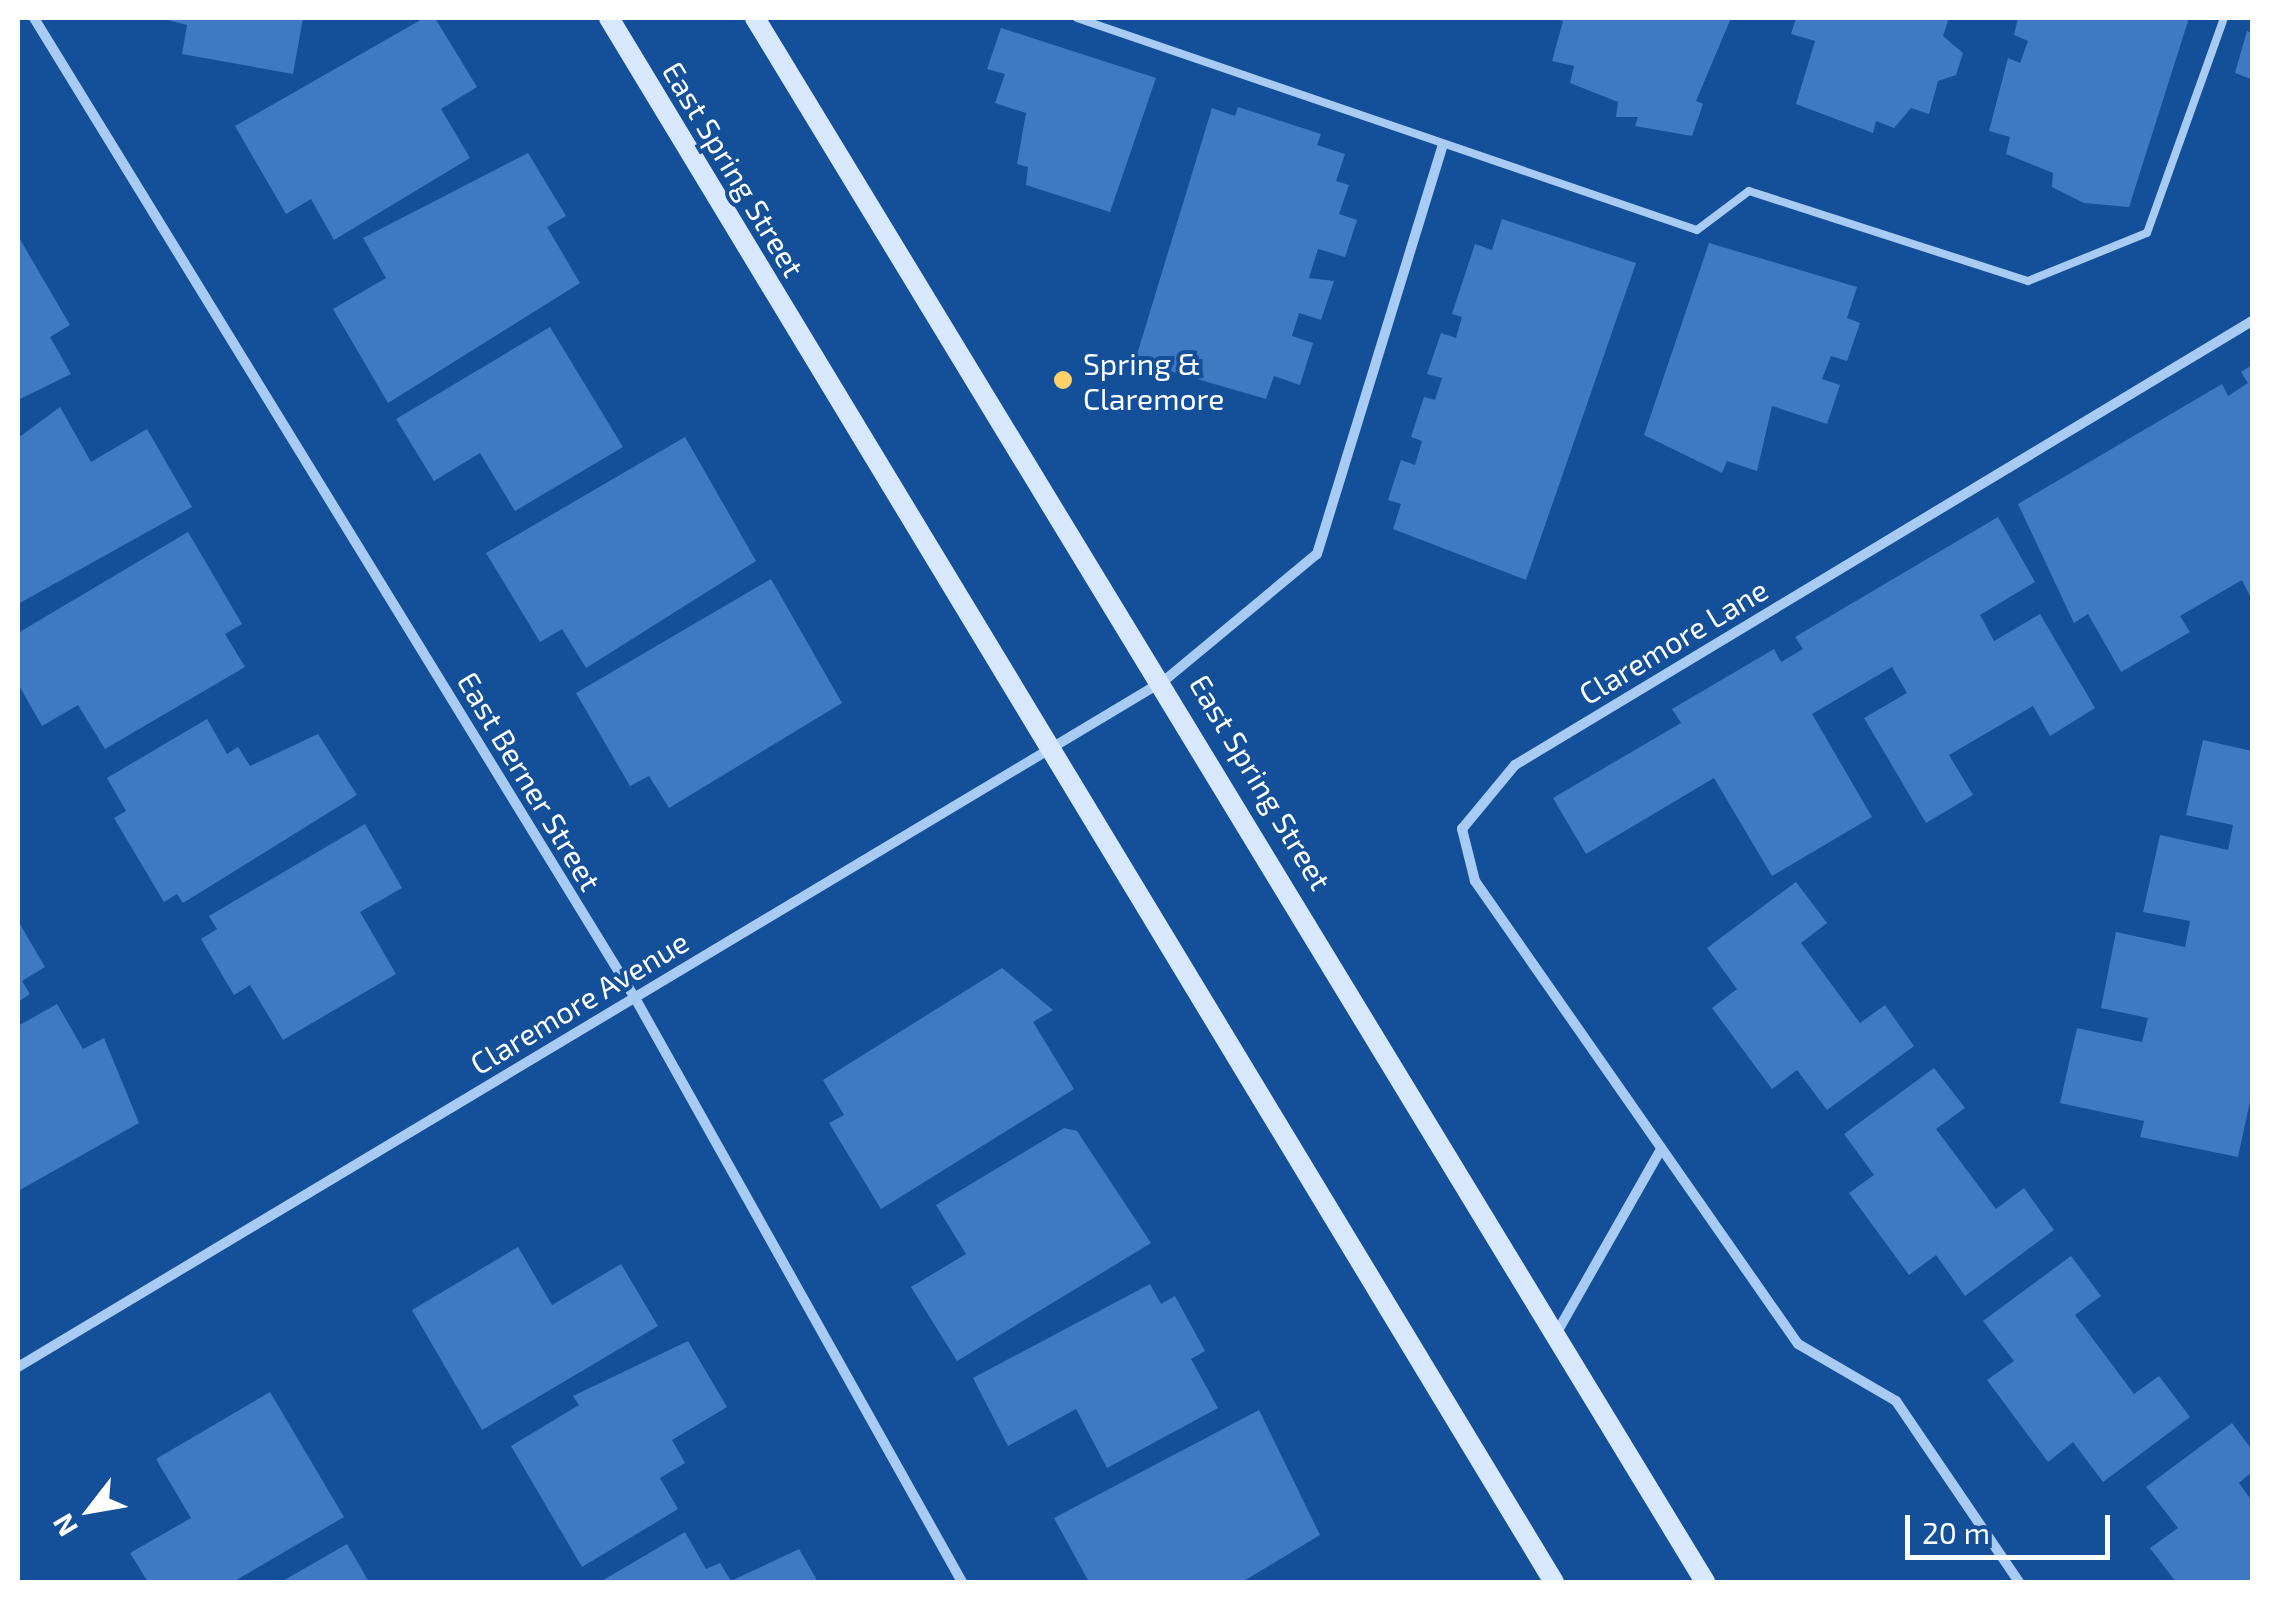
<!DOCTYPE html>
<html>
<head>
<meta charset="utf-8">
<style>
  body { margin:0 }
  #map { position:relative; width:2270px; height:1600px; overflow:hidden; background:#145099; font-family:"Exo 2",sans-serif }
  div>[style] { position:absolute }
  .building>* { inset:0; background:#3d7ac1 }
  .service>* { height:8px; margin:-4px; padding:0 4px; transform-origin:4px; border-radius:4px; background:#a7cbf3 }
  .minor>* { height:10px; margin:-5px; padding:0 5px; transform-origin:5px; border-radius:5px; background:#a7cbf3 }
  .secondary>* { height:20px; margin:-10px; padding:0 10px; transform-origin:10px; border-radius:10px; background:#d7e8fd }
  .dots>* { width:28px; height:28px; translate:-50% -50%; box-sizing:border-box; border:5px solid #145099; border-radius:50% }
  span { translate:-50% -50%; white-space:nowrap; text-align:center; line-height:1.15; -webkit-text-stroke:8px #145099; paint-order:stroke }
  .street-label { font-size:30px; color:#fff }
  .poi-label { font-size:30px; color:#fff }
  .left { translate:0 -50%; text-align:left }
  .frame { position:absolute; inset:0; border:20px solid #fff; pointer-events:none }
  .north { position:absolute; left:40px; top:1460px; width:100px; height:100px; -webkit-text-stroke:8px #145099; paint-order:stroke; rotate:239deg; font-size:28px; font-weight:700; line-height:40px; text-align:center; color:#fff }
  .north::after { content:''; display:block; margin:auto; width:35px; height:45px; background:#fff; clip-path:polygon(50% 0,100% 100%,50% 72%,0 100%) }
  .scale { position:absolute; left:1905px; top:1515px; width:205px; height:45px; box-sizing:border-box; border:5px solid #fff; border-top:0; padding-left:12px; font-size:30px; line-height:35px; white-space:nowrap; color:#fff; -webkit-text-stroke:8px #145099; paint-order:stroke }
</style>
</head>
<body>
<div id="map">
  <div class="building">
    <i style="clip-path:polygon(160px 18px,303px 18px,293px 74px,182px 54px,187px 25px)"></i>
    <i style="clip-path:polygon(424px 18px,435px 18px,477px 87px,441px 109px,470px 158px,334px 240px,311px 199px,286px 214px,235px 126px)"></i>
    <i style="clip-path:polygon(1555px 18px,1731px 18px,1696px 101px,1703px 104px,1692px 136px,1635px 126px,1638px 117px,1616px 117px,1618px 102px,1570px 83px,1574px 66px,1552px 61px,1563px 21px)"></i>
    <i style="clip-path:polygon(1796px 18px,1949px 18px,1943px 36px,1963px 53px,1956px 75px,1938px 81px,1929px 114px,1911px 108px,1894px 128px,1876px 121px,1873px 133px,1796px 104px,1815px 41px,1791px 34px)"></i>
    <i style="clip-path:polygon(2018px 18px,2189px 18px,2129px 207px,2084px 203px,2052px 187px,2053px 173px,2006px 154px,2010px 137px,1989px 131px,2008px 58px,2020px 63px,2028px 41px,2014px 35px)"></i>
    <i style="clip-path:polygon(1001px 28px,1156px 78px,1110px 212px,1026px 185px,1028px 167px,1017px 164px,1026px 113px,995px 103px,1005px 74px,987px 69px)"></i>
    <i style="clip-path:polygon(2247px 31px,2252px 33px,2252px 97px,2251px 79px,2235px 73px)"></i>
    <i style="clip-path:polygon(1238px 107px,1321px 134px,1317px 145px,1345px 154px,1336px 181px,1349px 185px,1339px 214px,1357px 220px,1345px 257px,1318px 249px,1309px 278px,1334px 281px,1321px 320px,1299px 313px,1292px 336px,1313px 343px,1300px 385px,1274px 376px,1266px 399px,1135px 361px,1212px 108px,1235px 116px)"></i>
    <i style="clip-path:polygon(528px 153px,566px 216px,547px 227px,580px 283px,388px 403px,333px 309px,386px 278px,363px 238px)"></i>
    <i style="clip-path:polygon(1502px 219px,1636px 263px,1526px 580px,1393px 529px,1401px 504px,1388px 500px,1401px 460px,1415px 465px,1422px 441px,1411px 437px,1424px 397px,1435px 400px,1442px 378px,1427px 374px,1441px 333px,1456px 338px,1462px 317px,1452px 314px,1475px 244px,1492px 250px)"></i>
    <i style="clip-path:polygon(18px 236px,70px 325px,50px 337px,71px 374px,18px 400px)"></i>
    <i style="clip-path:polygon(1709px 243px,1857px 287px,1847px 318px,1860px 323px,1847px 361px,1831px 356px,1822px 379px,1840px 385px,1827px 424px,1772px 406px,1757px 471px,1727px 461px,1722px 473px,1644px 435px)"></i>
    <i style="clip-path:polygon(550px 327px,623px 447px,515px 511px,480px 453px,434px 481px,396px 419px)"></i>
    <i style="clip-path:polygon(2252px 365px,2252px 600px,2242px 580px,2180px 616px,2190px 632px,2121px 672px,2088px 614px,2074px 623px,2018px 504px,2222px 384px,2228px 396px,2248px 383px,2241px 372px)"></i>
    <i style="clip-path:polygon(60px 407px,91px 462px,147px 429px,192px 507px,18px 604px,18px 438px)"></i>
    <i style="clip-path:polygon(685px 437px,756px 561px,586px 668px,562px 629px,540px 642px,486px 553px)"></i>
    <i style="clip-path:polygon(1998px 517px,2035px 582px,1980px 615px,1994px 641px,2040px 614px,2095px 708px,2050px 736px,2033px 706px,1949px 755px,1973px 795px,1926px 823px,1864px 718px,1907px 693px,1892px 667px,1812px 714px,1872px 817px,1772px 876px,1714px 778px,1586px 854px,1553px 798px,1681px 723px,1672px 709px,1774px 649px,1781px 662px,1803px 649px,1795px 637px)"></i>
    <i style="clip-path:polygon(188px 532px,242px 624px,225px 634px,245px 667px,105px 749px,78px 705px,42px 726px,18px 684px,18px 633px)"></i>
    <i style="clip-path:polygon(771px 579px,842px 703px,669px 808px,649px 776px,630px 786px,576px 693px)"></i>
    <i style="clip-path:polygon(207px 719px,227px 754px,238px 747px,250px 766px,318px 734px,357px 795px,183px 903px,177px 894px,164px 902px,114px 818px,126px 811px,107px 778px)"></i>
    <i style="clip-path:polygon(2203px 740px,2252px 751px,2252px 1092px,2238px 1157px,2140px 1137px,2144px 1121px,2060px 1103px,2077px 1028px,2142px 1042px,2148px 1018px,2101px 1008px,2116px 932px,2185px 947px,2190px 921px,2143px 912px,2160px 835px,2228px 850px,2233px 825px,2186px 815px)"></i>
    <i style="clip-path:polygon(365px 824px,402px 888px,360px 912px,396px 974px,283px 1040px,250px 985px,234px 995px,201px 939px,217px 929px,209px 916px)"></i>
    <i style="clip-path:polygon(1796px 882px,1827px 923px,1801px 943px,1860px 1023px,1885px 1005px,1914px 1046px,1827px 1110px,1797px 1070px,1772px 1089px,1712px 1008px,1737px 989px,1707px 948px)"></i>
    <i style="clip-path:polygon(18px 921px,45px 967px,22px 981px,30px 994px,18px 1002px)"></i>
    <i style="clip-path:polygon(1002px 968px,1053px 1010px,1033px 1022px,1074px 1089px,881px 1209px,829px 1123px,844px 1115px,823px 1080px)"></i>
    <i style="clip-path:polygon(57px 1004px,83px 1049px,104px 1038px,139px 1123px,18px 1191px,18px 1026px)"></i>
    <i style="clip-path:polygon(1934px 1068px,1965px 1108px,1936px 1129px,1996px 1209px,2024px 1188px,2054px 1230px,1965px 1296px,1936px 1255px,1909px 1275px,1849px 1193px,1874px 1175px,1844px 1134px)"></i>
    <i style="clip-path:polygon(1064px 1128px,1077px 1131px,1151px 1243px,957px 1361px,911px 1287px,966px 1254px,936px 1205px)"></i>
    <i style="clip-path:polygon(518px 1247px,552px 1305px,621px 1264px,658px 1326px,482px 1430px,412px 1310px)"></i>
    <i style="clip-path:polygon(2071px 1256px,2101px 1296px,2075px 1315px,2134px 1394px,2159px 1376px,2190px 1417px,2103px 1482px,2073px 1442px,2048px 1462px,1987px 1380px,2014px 1361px,1983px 1321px)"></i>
    <i style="clip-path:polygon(1150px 1284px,1161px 1304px,1175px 1296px,1205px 1351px,1191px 1359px,1218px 1408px,1107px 1468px,1076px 1409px,1008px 1446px,973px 1378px)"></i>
    <i style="clip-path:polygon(688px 1341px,727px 1407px,672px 1440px,685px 1463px,660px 1478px,678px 1509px,582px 1567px,511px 1446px,579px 1405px,573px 1396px)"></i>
    <i style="clip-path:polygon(270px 1392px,344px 1517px,233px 1582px,148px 1582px,130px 1553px,191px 1518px,156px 1459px)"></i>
    <i style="clip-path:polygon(1259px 1410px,1320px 1535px,1242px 1582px,1089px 1582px,1054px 1518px)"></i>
    <i style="clip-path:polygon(2232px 1423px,2252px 1450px,2252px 1472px,2239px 1483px,2252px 1501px,2252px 1582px,2176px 1582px,2150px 1548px,2178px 1528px,2146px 1487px)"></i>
    <i style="clip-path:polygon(685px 1532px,706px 1569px,720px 1563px,731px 1581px,799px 1549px,818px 1582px,600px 1582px)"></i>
    <i style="clip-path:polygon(347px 1544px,369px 1582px,281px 1582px)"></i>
  </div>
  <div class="service">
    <i style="left:1077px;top:18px;width:655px;rotate:18.88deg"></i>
    <i style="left:1697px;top:230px;width:65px;rotate:-36.9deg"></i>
    <i style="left:1749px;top:191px;width:293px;rotate:17.9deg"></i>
    <i style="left:2028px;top:281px;width:128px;rotate:-22deg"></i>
    <i style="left:2147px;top:233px;width:228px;rotate:-70.3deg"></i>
  </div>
  <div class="minor">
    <i style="left:34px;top:18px;width:1150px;rotate:58.48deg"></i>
    <i style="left:635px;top:998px;width:669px;rotate:60.75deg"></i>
    <i style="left:1556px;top:1334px;width:213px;rotate:-60.4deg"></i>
    <i style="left:18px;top:1367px;width:1337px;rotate:-30.92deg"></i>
    <i style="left:1165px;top:680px;width:197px;rotate:-39.7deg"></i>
    <i style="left:1317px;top:554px;width:426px;rotate:-72.9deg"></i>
    <i style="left:2019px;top:1582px;width:219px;rotate:-124.2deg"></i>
    <i style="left:1896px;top:1401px;width:113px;rotate:-149.8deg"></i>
    <i style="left:1798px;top:1344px;width:565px;rotate:-124.9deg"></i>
    <i style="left:1475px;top:881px;width:54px;rotate:-104deg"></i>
    <i style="left:1462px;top:829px;width:83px;rotate:-50.4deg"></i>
    <i style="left:1515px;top:765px;width:860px;rotate:-31.07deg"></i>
  </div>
  <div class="secondary">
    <i style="left:609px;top:18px;width:1827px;rotate:58.86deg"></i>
    <i style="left:755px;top:18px;width:1830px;rotate:58.72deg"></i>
  </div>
  <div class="dots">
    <i style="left:1063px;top:380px;background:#ffd169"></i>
  </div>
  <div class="street-label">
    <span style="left:734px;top:169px;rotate:59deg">East Spring Street</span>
    <span style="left:1673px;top:641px;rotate:-31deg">Claremore Lane</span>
    <span style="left:530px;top:781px;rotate:59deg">East Berner Street</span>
    <span style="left:1261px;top:782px;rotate:59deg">East Spring Street</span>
    <span style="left:579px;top:1002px;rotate:-31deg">Claremore Avenue</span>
  </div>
  <div class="poi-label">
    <span class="left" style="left:1083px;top:380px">Spring &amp;<br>Claremore</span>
  </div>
  <div class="frame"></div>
  <div class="north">N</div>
  <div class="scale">20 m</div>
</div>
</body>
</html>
